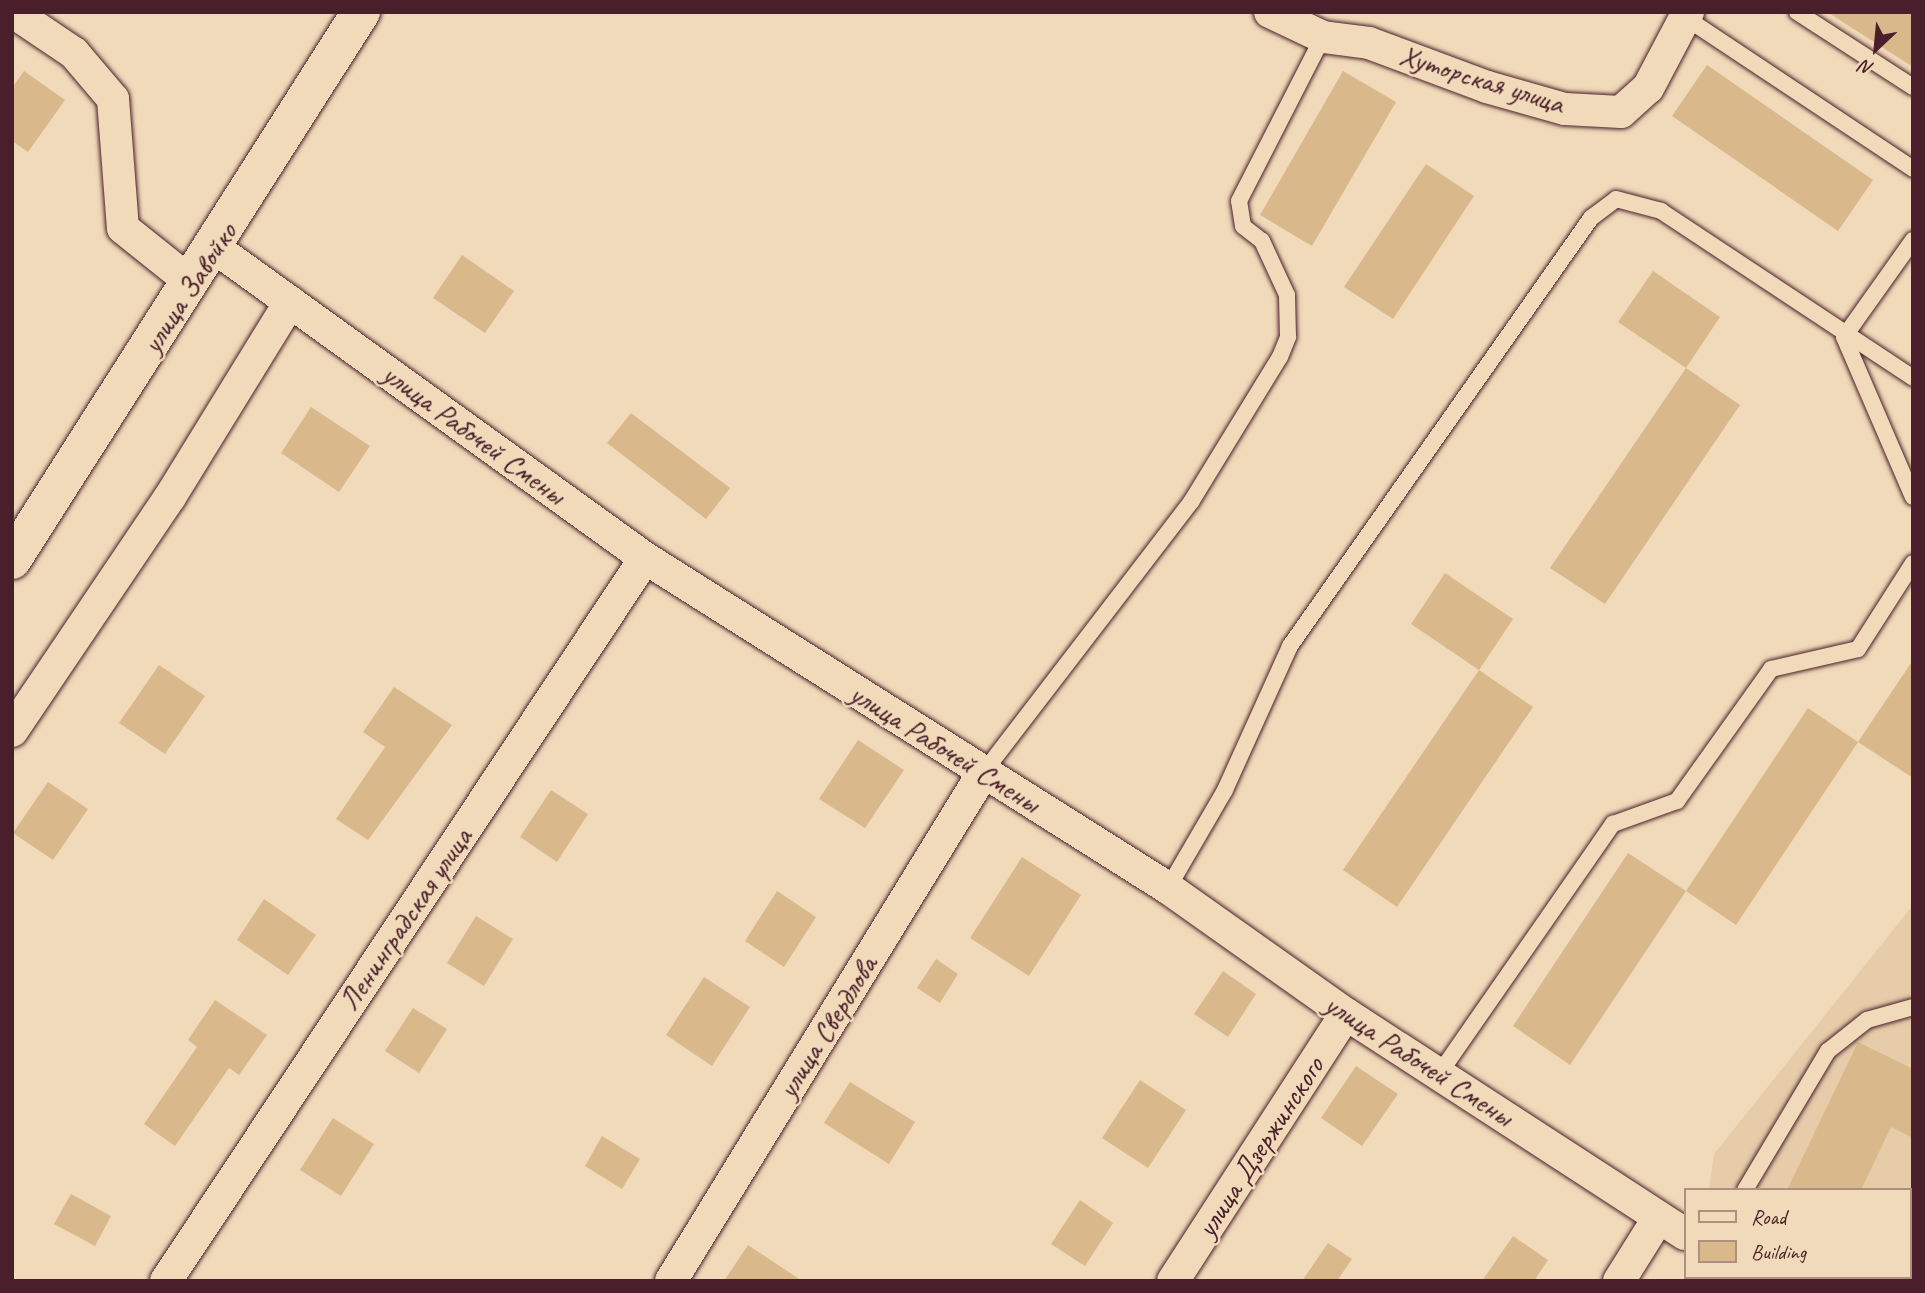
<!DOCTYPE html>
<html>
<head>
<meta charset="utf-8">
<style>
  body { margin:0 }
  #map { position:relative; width:1925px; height:1293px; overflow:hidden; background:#f0dab9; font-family:Caveat,sans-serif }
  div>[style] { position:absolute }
  .built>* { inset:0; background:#e6cca9 }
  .building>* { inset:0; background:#d9b98c }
  .roads { filter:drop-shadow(0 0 2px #4a1f2b) drop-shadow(0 0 2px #4a1f2b) }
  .service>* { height:16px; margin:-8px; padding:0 8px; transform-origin:8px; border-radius:8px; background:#f0dab9 }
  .minor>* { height:32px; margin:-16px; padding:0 16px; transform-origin:16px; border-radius:16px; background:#f0dab9 }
  .secondary>* { height:38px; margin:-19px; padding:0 19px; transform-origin:19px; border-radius:19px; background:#f0dab9 }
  span { translate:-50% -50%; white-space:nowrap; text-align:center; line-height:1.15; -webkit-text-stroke:5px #f0dab9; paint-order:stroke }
  .street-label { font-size:30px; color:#4a1f2b }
  .frame { position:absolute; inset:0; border:14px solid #4a1f2b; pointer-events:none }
  .legend { position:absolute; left:1684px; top:1188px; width:228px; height:91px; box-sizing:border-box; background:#f0dab9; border:2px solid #ae8f80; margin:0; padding:9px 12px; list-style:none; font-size:21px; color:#4a1f2b }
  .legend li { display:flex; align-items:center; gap:14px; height:35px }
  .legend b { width:35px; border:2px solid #ae8f80 }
  .north { position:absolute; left:1841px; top:14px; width:70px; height:70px; -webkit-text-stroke:5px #f0dab9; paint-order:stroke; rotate:206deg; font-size:19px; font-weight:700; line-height:28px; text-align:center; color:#4a1f2b }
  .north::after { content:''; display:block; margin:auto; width:24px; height:32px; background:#4a1f2b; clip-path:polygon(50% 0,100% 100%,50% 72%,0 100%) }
</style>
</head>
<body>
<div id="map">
  <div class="built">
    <i style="clip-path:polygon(1913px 905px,1913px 1281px,1764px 1281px,1909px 1277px,1909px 1190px,1709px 1190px,1714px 1154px)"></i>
  </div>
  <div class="building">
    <i style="clip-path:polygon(1827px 12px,1913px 12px,1913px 67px)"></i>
    <i style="clip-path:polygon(1707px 65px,1873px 180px,1838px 231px,1672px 116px)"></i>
    <i style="clip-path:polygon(24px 71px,65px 100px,28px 152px,12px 141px,12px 88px)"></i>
    <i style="clip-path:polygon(1343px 71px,1396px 102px,1312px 246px,1260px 215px)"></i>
    <i style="clip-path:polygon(1426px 164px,1474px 196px,1393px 319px,1344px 287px)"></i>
    <i style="clip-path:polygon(462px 255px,514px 291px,485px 333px,433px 298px)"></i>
    <i style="clip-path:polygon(1653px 271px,1720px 317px,1686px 368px,1618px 322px)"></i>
    <i style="clip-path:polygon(1686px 368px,1740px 405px,1605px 604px,1550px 568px)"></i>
    <i style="clip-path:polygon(311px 407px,370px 446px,339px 492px,281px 453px)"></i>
    <i style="clip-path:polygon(631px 413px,730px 488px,706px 519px,607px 443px)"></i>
    <i style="clip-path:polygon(1445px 573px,1513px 619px,1479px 670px,1411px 624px)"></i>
    <i style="clip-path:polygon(1913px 660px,1913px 778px,1858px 742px)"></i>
    <i style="clip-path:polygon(159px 665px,205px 696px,165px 754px,119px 723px)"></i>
    <i style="clip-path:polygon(1479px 670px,1533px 707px,1397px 907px,1343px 870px)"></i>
    <i style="clip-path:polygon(394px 687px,452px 725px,368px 840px,336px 819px,385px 747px,363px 732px)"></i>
    <i style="clip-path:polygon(1808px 708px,1858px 742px,1736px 925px,1686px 891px)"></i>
    <i style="clip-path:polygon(858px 740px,904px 770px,865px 828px,819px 799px)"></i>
    <i style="clip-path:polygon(48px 782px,88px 809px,53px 860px,13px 833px)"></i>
    <i style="clip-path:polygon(551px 790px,588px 814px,557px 862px,520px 837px)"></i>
    <i style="clip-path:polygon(1628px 853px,1686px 891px,1570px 1065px,1513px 1026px)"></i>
    <i style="clip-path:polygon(1022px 857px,1081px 895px,1029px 976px,970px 938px)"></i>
    <i style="clip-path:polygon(777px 891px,816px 917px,784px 967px,745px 941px)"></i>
    <i style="clip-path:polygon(264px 899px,316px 935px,288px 975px,237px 940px)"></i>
    <i style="clip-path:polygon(476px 916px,513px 939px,484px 986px,447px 963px)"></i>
    <i style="clip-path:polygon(936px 959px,958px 974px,940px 1003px,917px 988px)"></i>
    <i style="clip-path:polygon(1223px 971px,1256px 994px,1228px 1037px,1194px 1014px)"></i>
    <i style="clip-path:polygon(704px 977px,750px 1007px,712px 1066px,666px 1035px)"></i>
    <i style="clip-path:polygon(215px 1000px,267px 1035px,239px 1075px,229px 1068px,175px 1146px,144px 1124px,197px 1047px,188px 1040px)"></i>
    <i style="clip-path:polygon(413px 1008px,447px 1029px,419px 1073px,385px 1051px)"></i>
    <i style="clip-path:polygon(1858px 1042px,1913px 1069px,1913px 1138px,1891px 1127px,1861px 1190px,1787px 1190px)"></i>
    <i style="clip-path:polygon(1356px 1066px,1398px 1094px,1362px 1146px,1321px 1118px)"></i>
    <i style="clip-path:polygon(1140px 1080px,1186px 1110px,1148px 1168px,1102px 1138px)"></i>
    <i style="clip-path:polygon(850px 1082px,915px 1122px,889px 1164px,824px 1123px)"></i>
    <i style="clip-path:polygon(333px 1118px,374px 1144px,341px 1196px,300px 1170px)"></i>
    <i style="clip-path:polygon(602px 1136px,640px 1159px,622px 1189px,585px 1166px)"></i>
    <i style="clip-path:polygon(71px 1194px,111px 1216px,95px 1246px,54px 1224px)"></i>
    <i style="clip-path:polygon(1080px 1200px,1113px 1223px,1085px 1266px,1051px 1244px)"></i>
    <i style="clip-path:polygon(1513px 1236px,1548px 1260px,1534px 1281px,1482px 1281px)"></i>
    <i style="clip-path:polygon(1328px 1243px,1352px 1259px,1337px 1281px,1302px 1281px)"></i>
    <i style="clip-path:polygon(748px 1245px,802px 1281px,724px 1281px)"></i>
  </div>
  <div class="roads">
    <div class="service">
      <i style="left:1797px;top:12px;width:138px;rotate:32.9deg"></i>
      <i style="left:1686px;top:18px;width:273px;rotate:33.6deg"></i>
      <i style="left:1913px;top:240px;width:119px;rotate:125.4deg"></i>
      <i style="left:1844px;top:337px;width:174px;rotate:66.7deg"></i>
      <i style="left:983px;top:773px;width:342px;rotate:-52.5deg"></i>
      <i style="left:1191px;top:502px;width:170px;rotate:-58.5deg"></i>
      <i style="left:1280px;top:357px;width:22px;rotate:-68deg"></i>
      <i style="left:1288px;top:337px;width:42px;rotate:-91.4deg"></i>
      <i style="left:1287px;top:295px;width:60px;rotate:-114.8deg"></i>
      <i style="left:1262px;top:241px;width:24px;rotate:-142deg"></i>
      <i style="left:1243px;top:226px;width:25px;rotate:-99deg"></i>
      <i style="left:1239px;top:201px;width:184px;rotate:-62.9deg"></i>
      <i style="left:1168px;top:888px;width:113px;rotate:-59.8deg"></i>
      <i style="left:1225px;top:790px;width:158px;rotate:-65.7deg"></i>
      <i style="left:1290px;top:646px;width:523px;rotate:-54.88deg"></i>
      <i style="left:1591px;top:218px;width:31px;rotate:-37deg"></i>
      <i style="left:1616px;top:199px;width:47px;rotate:14.9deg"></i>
      <i style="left:1661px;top:211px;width:302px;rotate:33.5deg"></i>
      <i style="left:1439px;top:1074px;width:305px;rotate:-55.2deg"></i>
      <i style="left:1613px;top:824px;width:68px;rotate:-19.8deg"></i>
      <i style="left:1677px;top:801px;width:162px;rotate:-54.5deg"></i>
      <i style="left:1771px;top:669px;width:89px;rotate:-12.9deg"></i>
      <i style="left:1858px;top:649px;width:102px;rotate:-57.4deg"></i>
      <i style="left:1745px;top:1190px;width:162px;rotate:-59.2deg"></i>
      <i style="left:1828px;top:1051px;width:50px;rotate:-38.5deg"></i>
      <i style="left:1867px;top:1020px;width:48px;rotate:-15.8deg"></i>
      <i style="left:1830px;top:1277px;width:6px;rotate:39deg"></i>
    </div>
    <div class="minor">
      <i style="left:13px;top:12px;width:73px;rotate:33.9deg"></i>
      <i style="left:74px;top:53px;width:60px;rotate:49.7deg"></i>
      <i style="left:113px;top:99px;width:129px;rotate:85.6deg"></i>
      <i style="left:123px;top:228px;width:88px;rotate:38.6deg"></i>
      <i style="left:1270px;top:12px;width:59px;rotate:25.3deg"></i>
      <i style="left:1323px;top:37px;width:46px;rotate:7.4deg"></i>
      <i style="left:1369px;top:43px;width:126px;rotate:20.4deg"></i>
      <i style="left:1487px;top:87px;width:81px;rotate:15.8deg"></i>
      <i style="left:1565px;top:109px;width:56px;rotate:3.1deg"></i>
      <i style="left:1621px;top:112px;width:36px;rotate:-42deg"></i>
      <i style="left:1648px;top:88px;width:86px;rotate:-62.2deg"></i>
      <i style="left:215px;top:248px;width:530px;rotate:35.79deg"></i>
      <i style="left:645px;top:558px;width:618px;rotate:32.25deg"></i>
      <i style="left:1168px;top:888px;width:218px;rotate:35.3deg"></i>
      <i style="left:1346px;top:1014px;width:404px;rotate:33deg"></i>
      <i style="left:12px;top:731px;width:282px;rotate:-56deg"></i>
      <i style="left:170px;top:497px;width:229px;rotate:-58.4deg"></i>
      <i style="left:1726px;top:1277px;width:4px;rotate:63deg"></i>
      <i style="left:166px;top:1281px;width:867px;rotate:-56.47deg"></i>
      <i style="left:671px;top:1281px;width:596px;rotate:-58.44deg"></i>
      <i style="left:1173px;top:1281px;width:318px;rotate:-57.1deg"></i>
      <i style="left:1619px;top:1281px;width:75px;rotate:-58deg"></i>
    </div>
    <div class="secondary">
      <i style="left:12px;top:560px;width:650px;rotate:-57.51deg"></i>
    </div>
  </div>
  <div class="street-label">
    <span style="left:1482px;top:79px;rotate:17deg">Хуторская улица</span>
    <span style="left:189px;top:288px;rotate:-57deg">улица Завойко</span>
    <span style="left:474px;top:434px;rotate:36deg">улица Рабочей Смены</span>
    <span style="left:945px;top:748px;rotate:32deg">улица Рабочей Смены</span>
    <span style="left:405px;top:919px;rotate:-56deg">Ленинградская улица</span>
    <span style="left:827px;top:1027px;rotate:-58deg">улица Свердлова</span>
    <span style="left:1419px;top:1060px;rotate:33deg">улица Рабочей Смены</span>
    <span style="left:1260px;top:1147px;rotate:-57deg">улица Дзержинского</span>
  </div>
  <div class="frame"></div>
  <ul class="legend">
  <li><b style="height:9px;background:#f0dab9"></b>Road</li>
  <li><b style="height:19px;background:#d9b98c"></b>Building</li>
  </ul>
  <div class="north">N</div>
</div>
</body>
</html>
